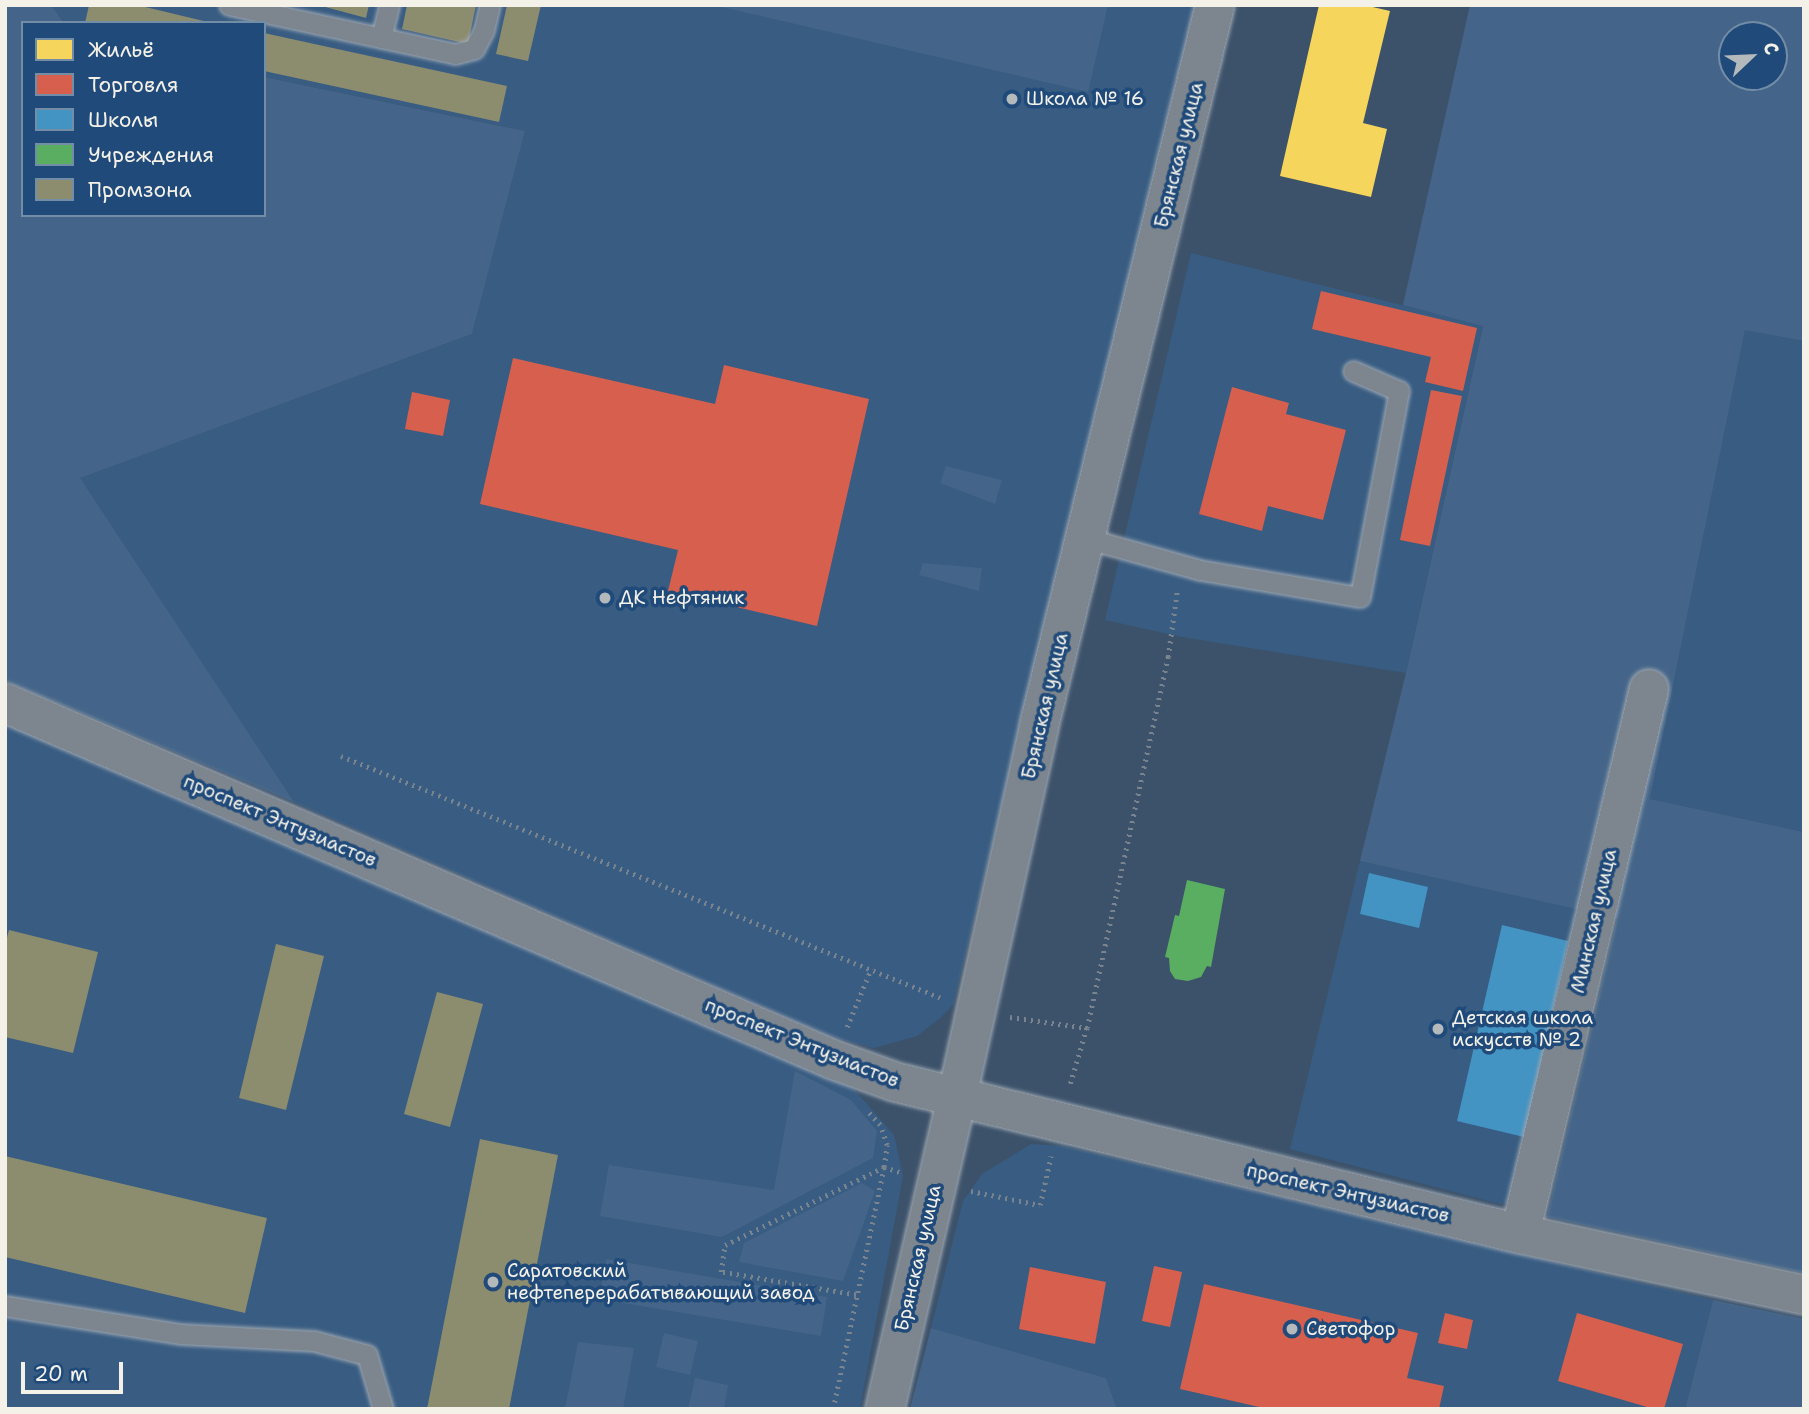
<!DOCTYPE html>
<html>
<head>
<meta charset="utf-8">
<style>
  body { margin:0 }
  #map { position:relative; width:1809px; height:1414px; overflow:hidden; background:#3c526a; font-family:"Shantell Sans",sans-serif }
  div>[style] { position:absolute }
  .built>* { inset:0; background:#385c82 }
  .green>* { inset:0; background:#446589 }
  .homes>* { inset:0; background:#f6d55c }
  .shops>* { inset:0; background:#d6604d }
  .schools>* { inset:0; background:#4393c3 }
  .public>* { inset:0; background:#5aae61 }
  .industry>* { inset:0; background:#8c8c6e }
  .path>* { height:4.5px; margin-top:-2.25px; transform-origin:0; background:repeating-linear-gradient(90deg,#79848f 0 2px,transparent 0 7px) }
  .roads { filter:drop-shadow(0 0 2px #9fa8b2) drop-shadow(0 0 2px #9fa8b2) }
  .service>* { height:19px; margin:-9.5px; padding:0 9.5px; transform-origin:9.5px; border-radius:9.5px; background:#7d868e }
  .minor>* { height:38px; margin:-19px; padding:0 19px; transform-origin:19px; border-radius:19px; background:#7d868e }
  .tertiary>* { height:38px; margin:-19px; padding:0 19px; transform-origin:19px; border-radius:19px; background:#7d868e }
  .dots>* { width:19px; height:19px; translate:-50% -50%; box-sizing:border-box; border:4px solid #1f4a7a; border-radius:50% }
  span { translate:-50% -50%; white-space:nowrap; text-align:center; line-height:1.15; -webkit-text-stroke:7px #1f4a7a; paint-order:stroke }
  .poi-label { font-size:19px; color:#f4f1e8 }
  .left { translate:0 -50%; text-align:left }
  .street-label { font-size:19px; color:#f4f1e8 }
  .frame { position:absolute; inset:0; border:7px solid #f4f1e8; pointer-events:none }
  .legend { position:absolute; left:21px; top:21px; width:245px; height:196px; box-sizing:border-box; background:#1f4a7a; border:2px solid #748da6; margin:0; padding:9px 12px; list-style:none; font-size:21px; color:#f4f1e8 }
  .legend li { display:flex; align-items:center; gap:14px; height:35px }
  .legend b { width:35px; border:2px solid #748da6 }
  .north { position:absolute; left:1718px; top:21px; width:70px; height:70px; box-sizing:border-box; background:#1f4a7a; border:2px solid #748da6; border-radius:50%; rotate:67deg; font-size:19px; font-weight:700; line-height:28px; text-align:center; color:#f4f1e8 }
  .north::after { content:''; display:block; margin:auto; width:24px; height:32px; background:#b4b9bc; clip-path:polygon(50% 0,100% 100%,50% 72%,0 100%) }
  .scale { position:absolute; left:21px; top:1362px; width:102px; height:32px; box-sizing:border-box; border:4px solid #f4f1e8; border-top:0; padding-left:9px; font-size:21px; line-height:24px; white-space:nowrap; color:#f4f1e8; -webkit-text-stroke:5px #1f4a7a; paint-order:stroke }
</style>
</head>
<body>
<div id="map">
  <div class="built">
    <i style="clip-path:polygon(51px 5px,1196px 5px,953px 1005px,939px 1019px,917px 1036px,874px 1048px,831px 1037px,294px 802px,79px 478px,472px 334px,525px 131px,264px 77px,264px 23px,64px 23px)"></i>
    <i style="clip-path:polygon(1191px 253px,1483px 325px,1406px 673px,1182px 637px,1105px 620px)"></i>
    <i style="clip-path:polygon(1745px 329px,1804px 341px,1804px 832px,1650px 799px)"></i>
    <i style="clip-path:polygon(5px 724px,802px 1061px,852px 1087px,894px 1135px,903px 1176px,860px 1409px,5px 1409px)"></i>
    <i style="clip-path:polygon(1360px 861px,1582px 909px,1517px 1199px,1500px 1204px,1290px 1149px)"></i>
    <i style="clip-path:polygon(1031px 1144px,1063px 1146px,1713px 1300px,1685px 1409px,1117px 1409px,1106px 1378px,931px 1328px,963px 1201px,982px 1174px)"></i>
  </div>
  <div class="green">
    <i style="clip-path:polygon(5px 5px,51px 5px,64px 23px,23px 23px,23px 215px,264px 215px,264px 77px,525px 131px,472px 334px,80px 478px,294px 802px,5px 681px)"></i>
    <i style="clip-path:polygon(713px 5px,1108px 5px,1088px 92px)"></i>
    <i style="clip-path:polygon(evenodd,1470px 5px,1804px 5px,1804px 341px,1745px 330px,1650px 799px,1804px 832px,1804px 1273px,1547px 1217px,1617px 918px,1360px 861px,1406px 673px,1483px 326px,1403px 305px,1470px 5px,1732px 35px,1774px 35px,1774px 77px,1732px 77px,1732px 35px)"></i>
    <i style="clip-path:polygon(946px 466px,1002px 480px,995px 504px,940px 483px)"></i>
    <i style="clip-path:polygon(923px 563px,982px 568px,979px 591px,919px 575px)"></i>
    <i style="clip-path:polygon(795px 1071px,851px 1100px,877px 1131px,873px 1158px,722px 1237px,600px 1216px,609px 1165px,774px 1190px)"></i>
    <i style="clip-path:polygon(862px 1183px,875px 1191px,843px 1281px,739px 1262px,744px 1243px)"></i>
    <i style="clip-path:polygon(606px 1259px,827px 1297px,821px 1336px,599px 1299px)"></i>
    <i style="clip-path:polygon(1713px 1300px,1804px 1319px,1804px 1409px,1685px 1409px)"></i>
    <i style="clip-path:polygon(931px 1328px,1106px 1378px,1117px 1409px,910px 1409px)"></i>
    <i style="clip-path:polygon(664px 1333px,698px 1341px,690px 1375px,656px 1367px)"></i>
    <i style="clip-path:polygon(578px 1342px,634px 1348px,623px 1409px,565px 1409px)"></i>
    <i style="clip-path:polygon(695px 1378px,728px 1385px,724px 1409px,688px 1409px)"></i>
  </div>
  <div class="homes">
    <i style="clip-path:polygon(1319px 5px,1364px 5px,1390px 11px,1363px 123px,1387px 129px,1371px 197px,1280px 176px)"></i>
  </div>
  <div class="shops">
    <i style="clip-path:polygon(1321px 291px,1477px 328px,1463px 391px,1425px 382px,1431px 357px,1312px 329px)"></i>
    <i style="clip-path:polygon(513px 358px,715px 404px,724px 365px,869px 399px,817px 626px,668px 591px,678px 550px,480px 504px)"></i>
    <i style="clip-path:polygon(1232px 387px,1289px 403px,1286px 414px,1346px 430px,1323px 520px,1268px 506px,1262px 531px,1199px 514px)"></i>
    <i style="clip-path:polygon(1431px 390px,1462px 396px,1430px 546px,1400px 540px)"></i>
    <i style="clip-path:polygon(412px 392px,450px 400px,443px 436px,405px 429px)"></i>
    <i style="clip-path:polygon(1154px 1266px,1182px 1272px,1170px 1327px,1142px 1321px)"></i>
    <i style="clip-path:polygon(1030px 1267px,1106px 1282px,1095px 1344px,1019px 1329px)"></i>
    <i style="clip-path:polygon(1204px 1284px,1418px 1333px,1407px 1378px,1444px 1386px,1439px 1409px,1268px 1409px,1180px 1389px)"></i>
    <i style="clip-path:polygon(1445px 1313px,1473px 1320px,1467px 1349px,1438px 1343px)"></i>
    <i style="clip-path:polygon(1577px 1313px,1683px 1344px,1664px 1409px,1654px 1409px,1558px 1381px)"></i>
  </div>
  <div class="schools">
    <i style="clip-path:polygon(1369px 873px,1428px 887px,1419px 928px,1360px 914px)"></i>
    <i style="clip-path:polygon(1502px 925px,1568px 941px,1524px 1137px,1457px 1121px)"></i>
  </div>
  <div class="public">
    <i style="clip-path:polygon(1187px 880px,1225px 889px,1211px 967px,1207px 966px,1201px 977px,1188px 981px,1175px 979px,1170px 971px,1169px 958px,1165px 957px,1175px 915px,1179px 916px)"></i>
  </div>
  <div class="industry">
    <i style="clip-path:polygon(89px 5px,137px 5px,212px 23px,85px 23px)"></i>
    <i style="clip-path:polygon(318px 5px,369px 5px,366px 18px)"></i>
    <i style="clip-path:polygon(407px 5px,476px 5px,468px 44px,402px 29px)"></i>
    <i style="clip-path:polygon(507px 5px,541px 5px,528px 61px,496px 54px)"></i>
    <i style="clip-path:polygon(264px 33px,507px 86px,499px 122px,264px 71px)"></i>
    <i style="clip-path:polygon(9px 930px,98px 952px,73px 1053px,5px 1037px,5px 945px)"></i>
    <i style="clip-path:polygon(276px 944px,324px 956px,286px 1110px,239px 1098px)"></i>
    <i style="clip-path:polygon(437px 992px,483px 1004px,450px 1127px,404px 1114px)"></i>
    <i style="clip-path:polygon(480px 1139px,558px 1155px,509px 1409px,427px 1409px)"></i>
    <i style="clip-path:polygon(5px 1156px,267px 1218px,245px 1313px,5px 1257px)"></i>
  </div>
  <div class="path">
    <i style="left:341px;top:756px;width:650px;rotate:21.95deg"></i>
    <i style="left:1010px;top:1017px;width:78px;rotate:8.1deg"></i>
    <i style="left:1087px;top:1028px;width:60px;rotate:106.3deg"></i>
    <i style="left:847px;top:1027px;width:63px;rotate:-67.5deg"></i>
    <i style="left:1087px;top:1028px;width:380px;rotate:-77.7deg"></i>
    <i style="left:1168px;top:657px;width:67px;rotate:-82.2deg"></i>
    <i style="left:971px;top:1191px;width:70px;rotate:11.5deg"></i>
    <i style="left:1040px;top:1205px;width:50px;rotate:-77.3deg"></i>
    <i style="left:856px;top:1295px;width:137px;rotate:-170.3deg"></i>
    <i style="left:721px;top:1272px;width:27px;rotate:-82deg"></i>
    <i style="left:725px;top:1245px;width:177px;rotate:-26.1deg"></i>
    <i style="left:884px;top:1167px;width:22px;rotate:-82deg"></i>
    <i style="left:887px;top:1145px;width:21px;rotate:-109deg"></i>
    <i style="left:880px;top:1125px;width:18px;rotate:-133deg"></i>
    <i style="left:833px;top:1409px;width:247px;rotate:-78.1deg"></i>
    <i style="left:884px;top:1167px;width:19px;rotate:18deg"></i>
  </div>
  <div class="roads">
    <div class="service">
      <i style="left:229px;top:5px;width:231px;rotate:12.2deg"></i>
      <i style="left:455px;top:54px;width:20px;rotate:-15deg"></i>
      <i style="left:474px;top:49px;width:21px;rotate:-62deg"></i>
      <i style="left:484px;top:30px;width:26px;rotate:-77deg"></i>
      <i style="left:381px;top:38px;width:34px;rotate:-76deg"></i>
      <i style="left:1085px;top:538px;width:119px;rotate:15.5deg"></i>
      <i style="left:1200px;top:570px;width:162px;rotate:9.6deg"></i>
      <i style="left:1360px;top:597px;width:210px;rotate:-79.3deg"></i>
      <i style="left:1399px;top:391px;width:50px;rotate:-156.5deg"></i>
      <i style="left:5px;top:1306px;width:177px;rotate:9.1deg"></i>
      <i style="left:180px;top:1334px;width:134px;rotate:3deg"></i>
      <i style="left:314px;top:1341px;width:55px;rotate:14.8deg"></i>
      <i style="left:367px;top:1355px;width:56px;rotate:73.5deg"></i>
    </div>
    <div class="minor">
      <i style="left:957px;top:1097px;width:380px;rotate:-77.5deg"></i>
      <i style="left:1039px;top:726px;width:742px;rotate:-76.28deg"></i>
      <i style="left:1520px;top:1234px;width:560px;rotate:-76.68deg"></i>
    </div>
    <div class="tertiary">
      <i style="left:5px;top:703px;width:903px;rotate:23.3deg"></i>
      <i style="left:834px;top:1060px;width:65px;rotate:19.8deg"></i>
      <i style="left:895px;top:1082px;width:643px;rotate:13.67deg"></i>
      <i style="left:1520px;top:1234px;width:290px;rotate:12.1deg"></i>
      <i style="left:885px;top:1409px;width:320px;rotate:-77deg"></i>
    </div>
  </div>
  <div class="dots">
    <i style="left:1012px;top:99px;background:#b4b9bc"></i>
    <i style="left:605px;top:598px;background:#b4b9bc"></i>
    <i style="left:1438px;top:1029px;background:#b4b9bc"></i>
    <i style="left:493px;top:1282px;background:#b4b9bc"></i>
    <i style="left:1292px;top:1329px;background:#b4b9bc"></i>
  </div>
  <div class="poi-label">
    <span class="left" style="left:1026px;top:99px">Школа № 16</span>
    <span class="left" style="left:619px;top:598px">ДК Нефтяник</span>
    <span class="left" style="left:1452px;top:1029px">Детская школа<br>искусств № 2</span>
    <span class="left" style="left:507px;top:1282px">Саратовский<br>нефтеперерабатывающий завод</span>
    <span class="left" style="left:1306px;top:1329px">Светофор</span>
  </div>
  <div class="street-label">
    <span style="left:1179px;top:155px;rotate:-76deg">Брянская улица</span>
    <span style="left:1045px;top:706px;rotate:-77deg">Брянская улица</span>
    <span style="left:280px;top:821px;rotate:23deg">проспект Энтузиастов</span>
    <span style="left:1594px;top:921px;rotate:-77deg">Минская улица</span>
    <span style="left:802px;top:1043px;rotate:22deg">проспект Энтузиастов</span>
    <span style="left:1348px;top:1193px;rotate:13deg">проспект Энтузиастов</span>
    <span style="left:918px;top:1258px;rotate:-77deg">Брянская улица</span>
  </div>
  <div class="frame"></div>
  <ul class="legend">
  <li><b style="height:19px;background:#f6d55c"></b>Жильё</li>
  <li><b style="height:19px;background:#d6604d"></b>Торговля</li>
  <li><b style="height:19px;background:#4393c3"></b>Школы</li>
  <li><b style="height:19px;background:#5aae61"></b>Учреждения</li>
  <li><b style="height:19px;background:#8c8c6e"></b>Промзона</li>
  </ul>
  <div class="north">С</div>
  <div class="scale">20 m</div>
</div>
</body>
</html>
